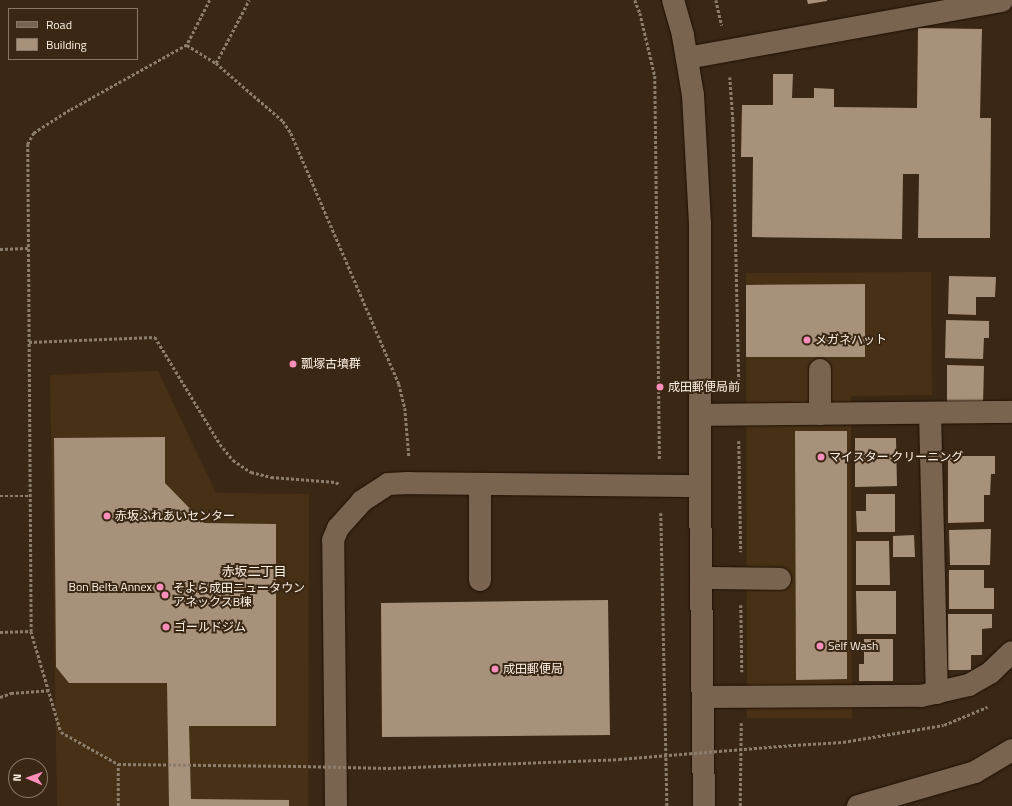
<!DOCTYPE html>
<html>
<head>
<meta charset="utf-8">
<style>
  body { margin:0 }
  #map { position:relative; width:1012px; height:806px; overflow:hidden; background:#3a2814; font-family:"Titillium Web","Noto Sans JP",sans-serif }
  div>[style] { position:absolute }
  .built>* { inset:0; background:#483017 }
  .building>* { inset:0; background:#a7917b }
  .path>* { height:2.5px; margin-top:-1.25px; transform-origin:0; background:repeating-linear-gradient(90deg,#8c7d6c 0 3px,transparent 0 5px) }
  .roads { filter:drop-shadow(0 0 1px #211000) drop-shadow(0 0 1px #211000) }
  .minor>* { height:22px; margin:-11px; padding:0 11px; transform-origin:11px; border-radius:11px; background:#79644f }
  .path-bridge>* { height:2.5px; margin-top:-1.25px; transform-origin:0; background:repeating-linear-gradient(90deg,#8c7d6c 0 3px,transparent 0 5px) }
  .dots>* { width:11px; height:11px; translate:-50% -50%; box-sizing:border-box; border:2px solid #3a2814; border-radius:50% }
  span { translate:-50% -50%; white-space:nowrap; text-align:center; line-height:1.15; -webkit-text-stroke:4px #3a2814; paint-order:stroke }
  .poi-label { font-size:12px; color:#fdf1e5 }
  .left { translate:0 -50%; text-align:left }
  .right { translate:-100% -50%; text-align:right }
  .neighbourhood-label { font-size:13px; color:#fdf1e5 }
  .legend { position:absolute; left:8px; top:8px; width:130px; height:52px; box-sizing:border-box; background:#3a2814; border:1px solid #887868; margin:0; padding:5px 7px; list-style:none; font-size:12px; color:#fdf1e5 }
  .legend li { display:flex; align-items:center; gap:8px; height:20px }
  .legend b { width:20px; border:1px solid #887868 }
  .north { position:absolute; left:8px; top:758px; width:40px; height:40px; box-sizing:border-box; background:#3a2814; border:1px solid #887868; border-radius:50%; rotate:272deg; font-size:11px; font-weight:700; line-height:16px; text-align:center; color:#fdf1e5 }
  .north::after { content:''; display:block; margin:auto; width:14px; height:18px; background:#fe8ebb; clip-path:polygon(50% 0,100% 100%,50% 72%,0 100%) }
</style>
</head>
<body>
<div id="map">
  <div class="built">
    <i style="clip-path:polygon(931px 272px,932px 395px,851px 396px,852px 718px,747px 718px,746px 273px)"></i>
    <i style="clip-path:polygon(158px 371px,216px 493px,309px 494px,308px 806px,57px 806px,50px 375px)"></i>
  </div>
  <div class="building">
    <i style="clip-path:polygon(807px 0,827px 0,827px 1px,808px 4px)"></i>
    <i style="clip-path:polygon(918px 28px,982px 29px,980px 118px,991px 118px,990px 238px,918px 238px,919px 174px,903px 174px,902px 239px,752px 237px,753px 157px,741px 157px,742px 105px,773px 105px,773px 74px,793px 74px,792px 98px,814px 98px,814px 88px,834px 89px,834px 107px,917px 108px)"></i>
    <i style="clip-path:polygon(949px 276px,996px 277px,995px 297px,976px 297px,976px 315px,948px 314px)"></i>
    <i style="clip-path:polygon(865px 284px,865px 357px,746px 357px,746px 285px)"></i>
    <i style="clip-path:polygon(946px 320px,989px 321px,989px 338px,984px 338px,983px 359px,945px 358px)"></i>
    <i style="clip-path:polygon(947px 365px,984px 366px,983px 404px,947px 403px)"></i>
    <i style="clip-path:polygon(795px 431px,847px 431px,847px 679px,796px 680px)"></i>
    <i style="clip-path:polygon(165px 437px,165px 483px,204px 523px,276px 524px,276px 726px,189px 726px,191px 799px,289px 800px,289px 806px,169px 806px,167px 683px,69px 683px,56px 667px,54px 438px)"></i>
    <i style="clip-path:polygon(855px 438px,896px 438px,897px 486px,855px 487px)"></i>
    <i style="clip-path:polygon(948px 456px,995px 456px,995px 474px,991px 474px,990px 495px,984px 495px,984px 522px,948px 523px)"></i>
    <i style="clip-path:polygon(866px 494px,895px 494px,895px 532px,857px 532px,856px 511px,866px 511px)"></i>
    <i style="clip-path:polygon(991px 529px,990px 565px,950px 565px,949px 530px)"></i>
    <i style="clip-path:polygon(914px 535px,915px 557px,893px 557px,893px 536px)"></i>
    <i style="clip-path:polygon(856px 541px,889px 541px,890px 585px,856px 585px)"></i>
    <i style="clip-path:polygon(949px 570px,984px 570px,984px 588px,994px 588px,994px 609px,949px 609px)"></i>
    <i style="clip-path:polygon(856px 591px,896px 591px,896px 634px,857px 634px)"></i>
    <i style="clip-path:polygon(608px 600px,610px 735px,382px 737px,381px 603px)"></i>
    <i style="clip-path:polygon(948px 614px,992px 614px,992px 628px,982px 629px,982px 655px,971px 655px,971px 670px,948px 670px)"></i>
    <i style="clip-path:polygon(864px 639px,893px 639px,893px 681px,859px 681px,859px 664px,864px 664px)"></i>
  </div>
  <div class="path">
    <i style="left:210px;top:0;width:51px;rotate:117.1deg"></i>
    <i style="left:187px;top:45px;width:134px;rotate:150.9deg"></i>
    <i style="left:70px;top:110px;width:43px;rotate:147.4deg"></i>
    <i style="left:34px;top:133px;width:13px;rotate:119deg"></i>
    <i style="left:28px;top:144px;width:487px;rotate:89.6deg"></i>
    <i style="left:31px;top:631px;width:105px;rotate:73.5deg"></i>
    <i style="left:61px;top:732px;width:65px;rotate:29.3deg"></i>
    <i style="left:118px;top:764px;width:180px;rotate:0.6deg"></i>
    <i style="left:635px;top:0;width:14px;rotate:69deg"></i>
    <i style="left:640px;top:13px;width:65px;rotate:76.6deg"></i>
    <i style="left:655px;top:76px;width:384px;rotate:89.3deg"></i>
    <i style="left:716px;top:0;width:26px;rotate:77deg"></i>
    <i style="left:187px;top:45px;width:34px;rotate:32deg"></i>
    <i style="left:216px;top:63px;width:89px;rotate:40.9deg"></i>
    <i style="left:283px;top:121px;width:14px;rotate:56deg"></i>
    <i style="left:291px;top:133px;width:273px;rotate:66.7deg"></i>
    <i style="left:399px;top:384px;width:25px;rotate:76deg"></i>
    <i style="left:405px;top:408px;width:48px;rotate:85.2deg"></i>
    <i style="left:216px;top:63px;width:71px;rotate:-62.4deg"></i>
    <i style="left:730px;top:77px;width:42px;rotate:85.9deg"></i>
    <i style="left:733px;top:119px;width:269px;rotate:88.7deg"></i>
    <i style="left:0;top:249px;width:28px;rotate:-2deg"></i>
    <i style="left:29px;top:342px;width:126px;rotate:-2.3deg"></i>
    <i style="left:155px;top:337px;width:125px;rotate:58.7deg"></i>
    <i style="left:220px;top:444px;width:21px;rotate:51deg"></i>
    <i style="left:233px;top:460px;width:22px;rotate:34deg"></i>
    <i style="left:251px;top:472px;width:21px;rotate:14deg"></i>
    <i style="left:271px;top:477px;width:65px;rotate:4.4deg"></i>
    <i style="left:336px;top:482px;width:5px;rotate:37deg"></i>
    <i style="left:739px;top:441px;width:111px;rotate:89deg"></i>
    <i style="left:0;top:496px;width:30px"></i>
    <i style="left:661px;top:513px;width:293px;rotate:88.8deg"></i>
    <i style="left:741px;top:605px;width:67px;rotate:89.1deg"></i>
    <i style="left:0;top:632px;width:31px;rotate:-2deg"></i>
    <i style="left:0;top:697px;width:12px;rotate:-20deg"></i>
    <i style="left:11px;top:693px;width:39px;rotate:-4deg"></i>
    <i style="left:793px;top:745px;width:50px;rotate:-3.4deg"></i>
    <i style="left:843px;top:742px;width:102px;rotate:-9.6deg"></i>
    <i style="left:944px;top:725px;width:47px;rotate:-22.7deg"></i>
    <i style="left:388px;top:768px;width:231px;rotate:-2.2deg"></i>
    <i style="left:118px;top:806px;width:42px;rotate:-90deg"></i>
    <i style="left:740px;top:806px;width:83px;rotate:-89.3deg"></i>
  </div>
  <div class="roads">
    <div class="minor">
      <i style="left:673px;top:0;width:37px;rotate:74deg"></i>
      <i style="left:683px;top:36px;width:60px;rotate:80.4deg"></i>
      <i style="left:693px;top:95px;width:128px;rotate:86.9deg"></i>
      <i style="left:700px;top:223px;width:263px;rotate:90deg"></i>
      <i style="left:700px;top:486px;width:320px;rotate:89.3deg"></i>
      <i style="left:687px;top:58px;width:320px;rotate:-10.3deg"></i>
      <i style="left:820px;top:370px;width:44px;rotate:90deg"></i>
      <i style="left:930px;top:413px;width:280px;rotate:88.6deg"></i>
      <i style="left:701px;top:415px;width:311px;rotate:-0.6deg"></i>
      <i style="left:702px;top:578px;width:78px;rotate:0.7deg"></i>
      <i style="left:480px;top:580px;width:96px;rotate:-90deg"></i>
      <i style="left:703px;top:697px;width:218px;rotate:-0.3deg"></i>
      <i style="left:921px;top:696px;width:49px;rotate:-12.9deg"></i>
      <i style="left:969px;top:685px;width:24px;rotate:-30deg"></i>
      <i style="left:990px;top:673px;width:30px;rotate:-44deg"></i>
      <i style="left:336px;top:806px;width:266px;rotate:-90.6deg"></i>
      <i style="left:333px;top:540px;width:13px;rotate:-67deg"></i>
      <i style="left:338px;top:528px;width:36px;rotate:-48deg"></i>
      <i style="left:362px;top:501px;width:31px;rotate:-33deg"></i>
      <i style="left:388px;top:484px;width:20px;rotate:-3deg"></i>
      <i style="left:408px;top:483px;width:292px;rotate:0.6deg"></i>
      <i style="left:858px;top:806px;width:122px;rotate:-16.2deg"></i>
      <i style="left:975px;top:772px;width:43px;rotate:-30.7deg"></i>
    </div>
  </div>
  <div class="path-bridge">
    <i style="left:619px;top:759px;width:175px;rotate:-4.6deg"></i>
    <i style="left:298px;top:766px;width:90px;rotate:1.3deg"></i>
  </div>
  <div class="dots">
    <i style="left:807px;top:340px;background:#fe8ebb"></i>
    <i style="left:293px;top:364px;background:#fe8ebb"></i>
    <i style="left:660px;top:387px;background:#fe8ebb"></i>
    <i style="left:821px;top:457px;background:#fe8ebb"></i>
    <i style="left:107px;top:516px;background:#fe8ebb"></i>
    <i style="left:160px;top:587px;background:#fe8ebb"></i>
    <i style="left:165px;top:595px;background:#fe8ebb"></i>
    <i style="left:166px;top:627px;background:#fe8ebb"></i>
    <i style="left:820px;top:646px;background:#fe8ebb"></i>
    <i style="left:495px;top:669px;background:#fe8ebb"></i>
  </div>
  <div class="poi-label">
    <span class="left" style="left:815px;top:340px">メガネハット</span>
    <span class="left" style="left:301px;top:364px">瓢塚古墳群</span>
    <span class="left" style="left:668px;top:387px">成田郵便局前</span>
    <span class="left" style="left:829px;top:457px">マイスター クリーニング</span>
    <span class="left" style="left:115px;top:516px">赤坂ふれあいセンター</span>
    <span class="right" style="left:152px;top:587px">Bon Belta Annex</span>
    <span class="left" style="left:173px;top:595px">そよら成田ニュータウン<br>アネックスB棟</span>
    <span class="left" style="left:174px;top:627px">ゴールドジム</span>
    <span class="left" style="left:828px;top:646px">Self Wash</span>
    <span class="left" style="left:503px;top:669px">成田郵便局</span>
  </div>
  <div class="neighbourhood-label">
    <span style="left:254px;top:571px">赤坂二丁目</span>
  </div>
  <ul class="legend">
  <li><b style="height:5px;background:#79644f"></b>Road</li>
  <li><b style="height:11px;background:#a7917b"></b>Building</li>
  </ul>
  <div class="north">N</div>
</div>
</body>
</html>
